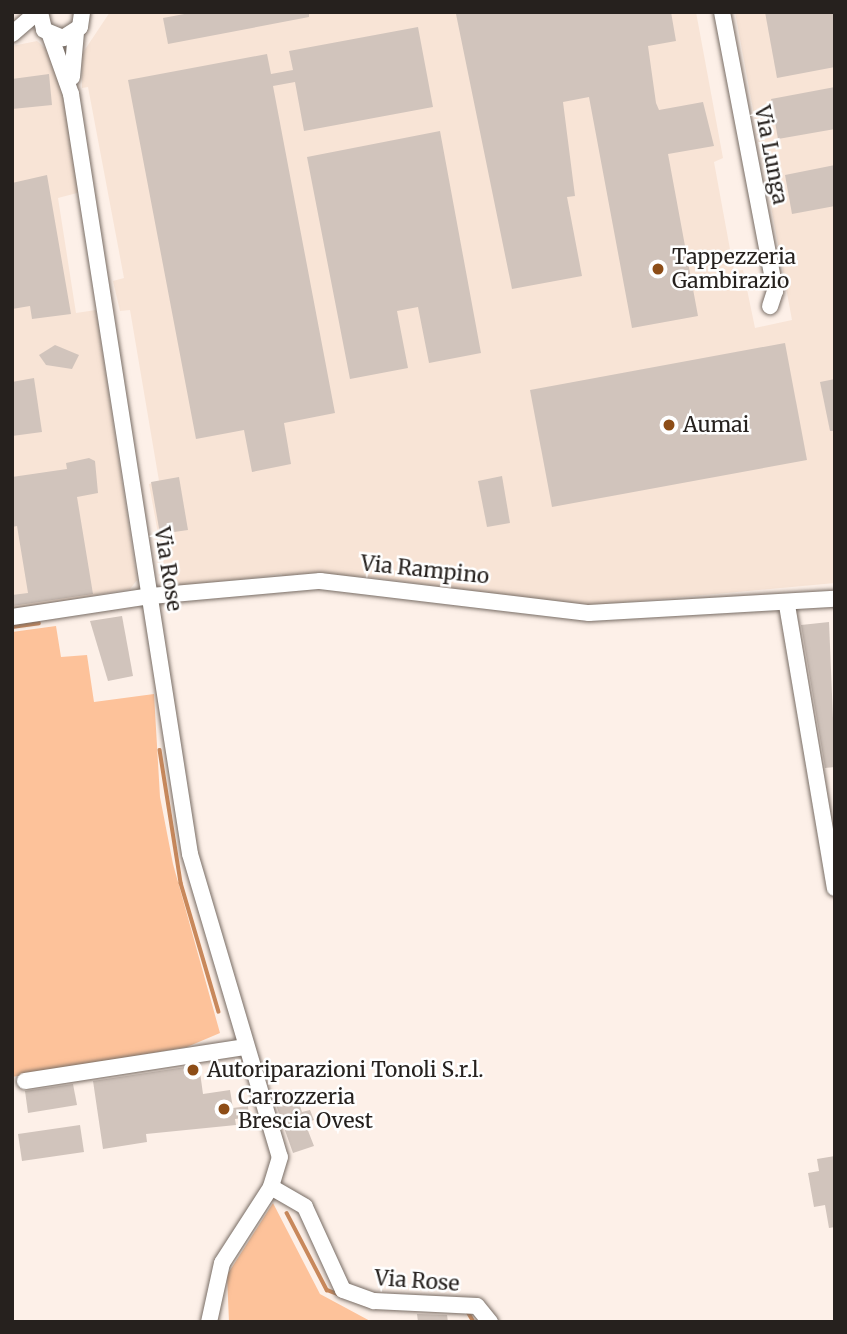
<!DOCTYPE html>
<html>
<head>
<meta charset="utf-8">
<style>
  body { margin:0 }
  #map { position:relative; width:847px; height:1334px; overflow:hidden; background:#fdf0e8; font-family:Merriweather,serif }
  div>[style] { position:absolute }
  .built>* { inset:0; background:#f8e4d6 }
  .green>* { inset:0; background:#fdc29a }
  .stream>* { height:3.5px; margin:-1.75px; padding:0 1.75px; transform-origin:1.75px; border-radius:1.75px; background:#c8885b }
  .building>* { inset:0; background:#d1c4bc }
  .roads { filter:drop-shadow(0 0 2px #776c64) drop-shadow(0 0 2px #776c64) }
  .minor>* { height:16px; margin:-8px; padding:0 8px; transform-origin:8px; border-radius:8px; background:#fff }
  .dots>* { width:19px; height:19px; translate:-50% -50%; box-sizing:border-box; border:4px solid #fff; border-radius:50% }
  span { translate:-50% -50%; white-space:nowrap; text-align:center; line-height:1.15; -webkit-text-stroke:5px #fff; paint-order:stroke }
  .street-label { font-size:21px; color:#26211e }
  .poi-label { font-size:21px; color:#26211e }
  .left { translate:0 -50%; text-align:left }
  .frame { position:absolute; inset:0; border:14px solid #26211e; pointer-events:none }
</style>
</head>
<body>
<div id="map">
  <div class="built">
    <i style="clip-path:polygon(110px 12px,696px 12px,723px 158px,714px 162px,734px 271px,743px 270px,755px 328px,792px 320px,735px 12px,835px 12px,835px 583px,585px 606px,370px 577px,295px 574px,283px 580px,282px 574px,168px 588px,149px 484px,159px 481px,130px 310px,120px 311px,113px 281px,124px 278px,88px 87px,82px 88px,82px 54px)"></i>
    <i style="clip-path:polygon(37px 41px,59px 61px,81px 192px,58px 198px,76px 313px,96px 310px,137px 580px,130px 589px,12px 610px,12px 46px)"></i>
  </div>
  <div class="green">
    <i style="clip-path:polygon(56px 626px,61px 657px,87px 655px,94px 702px,154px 694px,160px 797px,173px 864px,220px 1033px,187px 1047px,12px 1077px,12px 632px)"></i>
    <i style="clip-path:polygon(273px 1203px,320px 1294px,372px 1322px,229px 1322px,227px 1275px)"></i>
  </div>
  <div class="stream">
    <i style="left:12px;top:627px;width:27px;rotate:-8deg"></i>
    <i style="left:160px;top:750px;width:135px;rotate:81deg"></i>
    <i style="left:181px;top:883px;width:134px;rotate:73.6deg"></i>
    <i style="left:287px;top:1213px;width:87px;rotate:62.5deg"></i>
    <i style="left:327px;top:1290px;width:43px;rotate:20.6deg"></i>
    <i style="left:467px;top:1310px;width:14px;rotate:60deg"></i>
  </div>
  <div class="building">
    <i style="clip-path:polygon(195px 12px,309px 12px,309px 17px,168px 44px,163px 18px)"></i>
    <i style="clip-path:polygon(671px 12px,676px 41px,648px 46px,656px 103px,659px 110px,703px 102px,714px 146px,668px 154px,698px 316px,632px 328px,589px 97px,563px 102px,575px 196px,567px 197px,582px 276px,512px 289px,456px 14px)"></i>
    <i style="clip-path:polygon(765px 12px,835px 12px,835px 67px,777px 78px)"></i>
    <i style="clip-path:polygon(418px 27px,433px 107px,304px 131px,295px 82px,273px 86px,335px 413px,284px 423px,291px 464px,252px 472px,244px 430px,196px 439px,128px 80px,267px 54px,271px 74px,293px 70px,289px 51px)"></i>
    <i style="clip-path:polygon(49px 74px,52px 105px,12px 109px,12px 79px)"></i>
    <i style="clip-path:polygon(835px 87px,835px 129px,778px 139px,771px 99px)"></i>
    <i style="clip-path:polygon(440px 131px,481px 353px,429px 363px,418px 307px,397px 311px,408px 368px,350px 379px,307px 157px)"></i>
    <i style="clip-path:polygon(835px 165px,835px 206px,792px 214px,785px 175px)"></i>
    <i style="clip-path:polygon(47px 175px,71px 314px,32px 319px,30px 306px,12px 309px,12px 183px)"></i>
    <i style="clip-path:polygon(785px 343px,807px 460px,552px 507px,530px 390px)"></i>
    <i style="clip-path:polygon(55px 345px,79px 355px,72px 369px,46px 365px,39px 355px)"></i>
    <i style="clip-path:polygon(34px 378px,42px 432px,12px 436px,12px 382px)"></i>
    <i style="clip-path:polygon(835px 379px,835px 431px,830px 431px,820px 382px)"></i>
    <i style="clip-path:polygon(89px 458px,95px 461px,98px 493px,77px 497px,93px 594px,12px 606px,12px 595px,28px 593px,17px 526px,12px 527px,12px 477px,67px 469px,66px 463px)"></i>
    <i style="clip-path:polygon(502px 476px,510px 523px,487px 527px,478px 481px)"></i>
    <i style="clip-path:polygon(179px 477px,188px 530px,160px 534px,151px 482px)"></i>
    <i style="clip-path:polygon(122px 616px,133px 676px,108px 681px,90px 621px)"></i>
    <i style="clip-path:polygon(829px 622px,835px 767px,825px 768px,801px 625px)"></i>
    <i style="clip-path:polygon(199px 1065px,203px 1094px,230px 1090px,233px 1108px,248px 1106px,249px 1117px,235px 1119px,236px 1125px,146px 1134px,147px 1142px,103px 1149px,93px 1081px)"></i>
    <i style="clip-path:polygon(73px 1084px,77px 1105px,28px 1113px,25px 1091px)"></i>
    <i style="clip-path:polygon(296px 1094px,302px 1112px,310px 1110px,314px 1120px,305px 1123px,314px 1146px,293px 1153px,275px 1102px)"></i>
    <i style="clip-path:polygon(80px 1125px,84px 1152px,22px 1161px,18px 1134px)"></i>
    <i style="clip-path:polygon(835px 1156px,835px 1227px,829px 1228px,825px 1205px,814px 1207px,808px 1173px,819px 1171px,817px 1159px)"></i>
    <i style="clip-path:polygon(417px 1314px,447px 1315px,448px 1322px,418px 1322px)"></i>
  </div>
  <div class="roads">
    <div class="minor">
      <i style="left:40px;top:12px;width:18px;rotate:77deg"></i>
      <i style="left:44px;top:30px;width:21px;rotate:23deg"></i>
      <i style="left:63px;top:38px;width:20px;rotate:-33deg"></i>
      <i style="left:80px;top:27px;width:15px;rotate:-82deg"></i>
      <i style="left:722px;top:12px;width:284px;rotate:79.2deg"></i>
      <i style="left:775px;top:291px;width:16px;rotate:108deg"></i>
      <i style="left:12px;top:34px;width:33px;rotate:-41deg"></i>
      <i style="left:50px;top:35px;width:63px;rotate:70.4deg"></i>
      <i style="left:71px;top:94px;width:769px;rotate:81.1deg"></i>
      <i style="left:190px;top:854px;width:316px;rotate:73.5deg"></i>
      <i style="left:280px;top:1157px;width:31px;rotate:107deg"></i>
      <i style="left:271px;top:1187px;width:90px;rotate:122.8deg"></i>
      <i style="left:222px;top:1263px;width:60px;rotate:102.4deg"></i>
      <i style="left:72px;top:77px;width:45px;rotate:-84.9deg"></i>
      <i style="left:787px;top:605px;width:287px;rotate:80.4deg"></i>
      <i style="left:12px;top:617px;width:141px;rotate:-8.6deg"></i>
      <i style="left:151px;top:596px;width:170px;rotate:-5.1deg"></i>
      <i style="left:320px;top:581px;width:271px;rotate:6.8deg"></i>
      <i style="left:589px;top:613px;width:246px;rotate:-3.3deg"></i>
      <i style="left:25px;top:1081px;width:222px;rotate:-8.8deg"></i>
      <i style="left:271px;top:1187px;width:39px;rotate:30deg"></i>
      <i style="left:305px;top:1207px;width:91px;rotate:65.4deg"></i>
      <i style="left:343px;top:1290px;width:33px;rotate:20deg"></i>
      <i style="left:374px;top:1301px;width:103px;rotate:2.8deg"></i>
      <i style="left:477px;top:1306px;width:21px;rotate:51deg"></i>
    </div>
  </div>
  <div class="dots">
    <i style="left:658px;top:269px;background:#8d4d17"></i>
    <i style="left:669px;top:425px;background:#8d4d17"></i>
    <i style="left:193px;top:1070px;background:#8d4d17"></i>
    <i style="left:224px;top:1109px;background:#8d4d17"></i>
  </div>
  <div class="street-label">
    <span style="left:771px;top:155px;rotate:79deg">Via Lunga</span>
    <span style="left:168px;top:569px;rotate:81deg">Via Rose</span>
    <span style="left:425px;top:570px;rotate:6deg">Via Rampino</span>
    <span style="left:417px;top:1281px;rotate:4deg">Via Rose</span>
  </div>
  <div class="poi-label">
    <span class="left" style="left:672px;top:269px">Tappezzeria<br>Gambirazio</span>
    <span class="left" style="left:683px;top:425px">Aumai</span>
    <span class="left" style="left:207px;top:1070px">Autoriparazioni Tonoli S.r.l.</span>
    <span class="left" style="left:238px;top:1109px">Carrozzeria<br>Brescia Ovest</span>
  </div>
  <div class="frame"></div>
</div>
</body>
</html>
